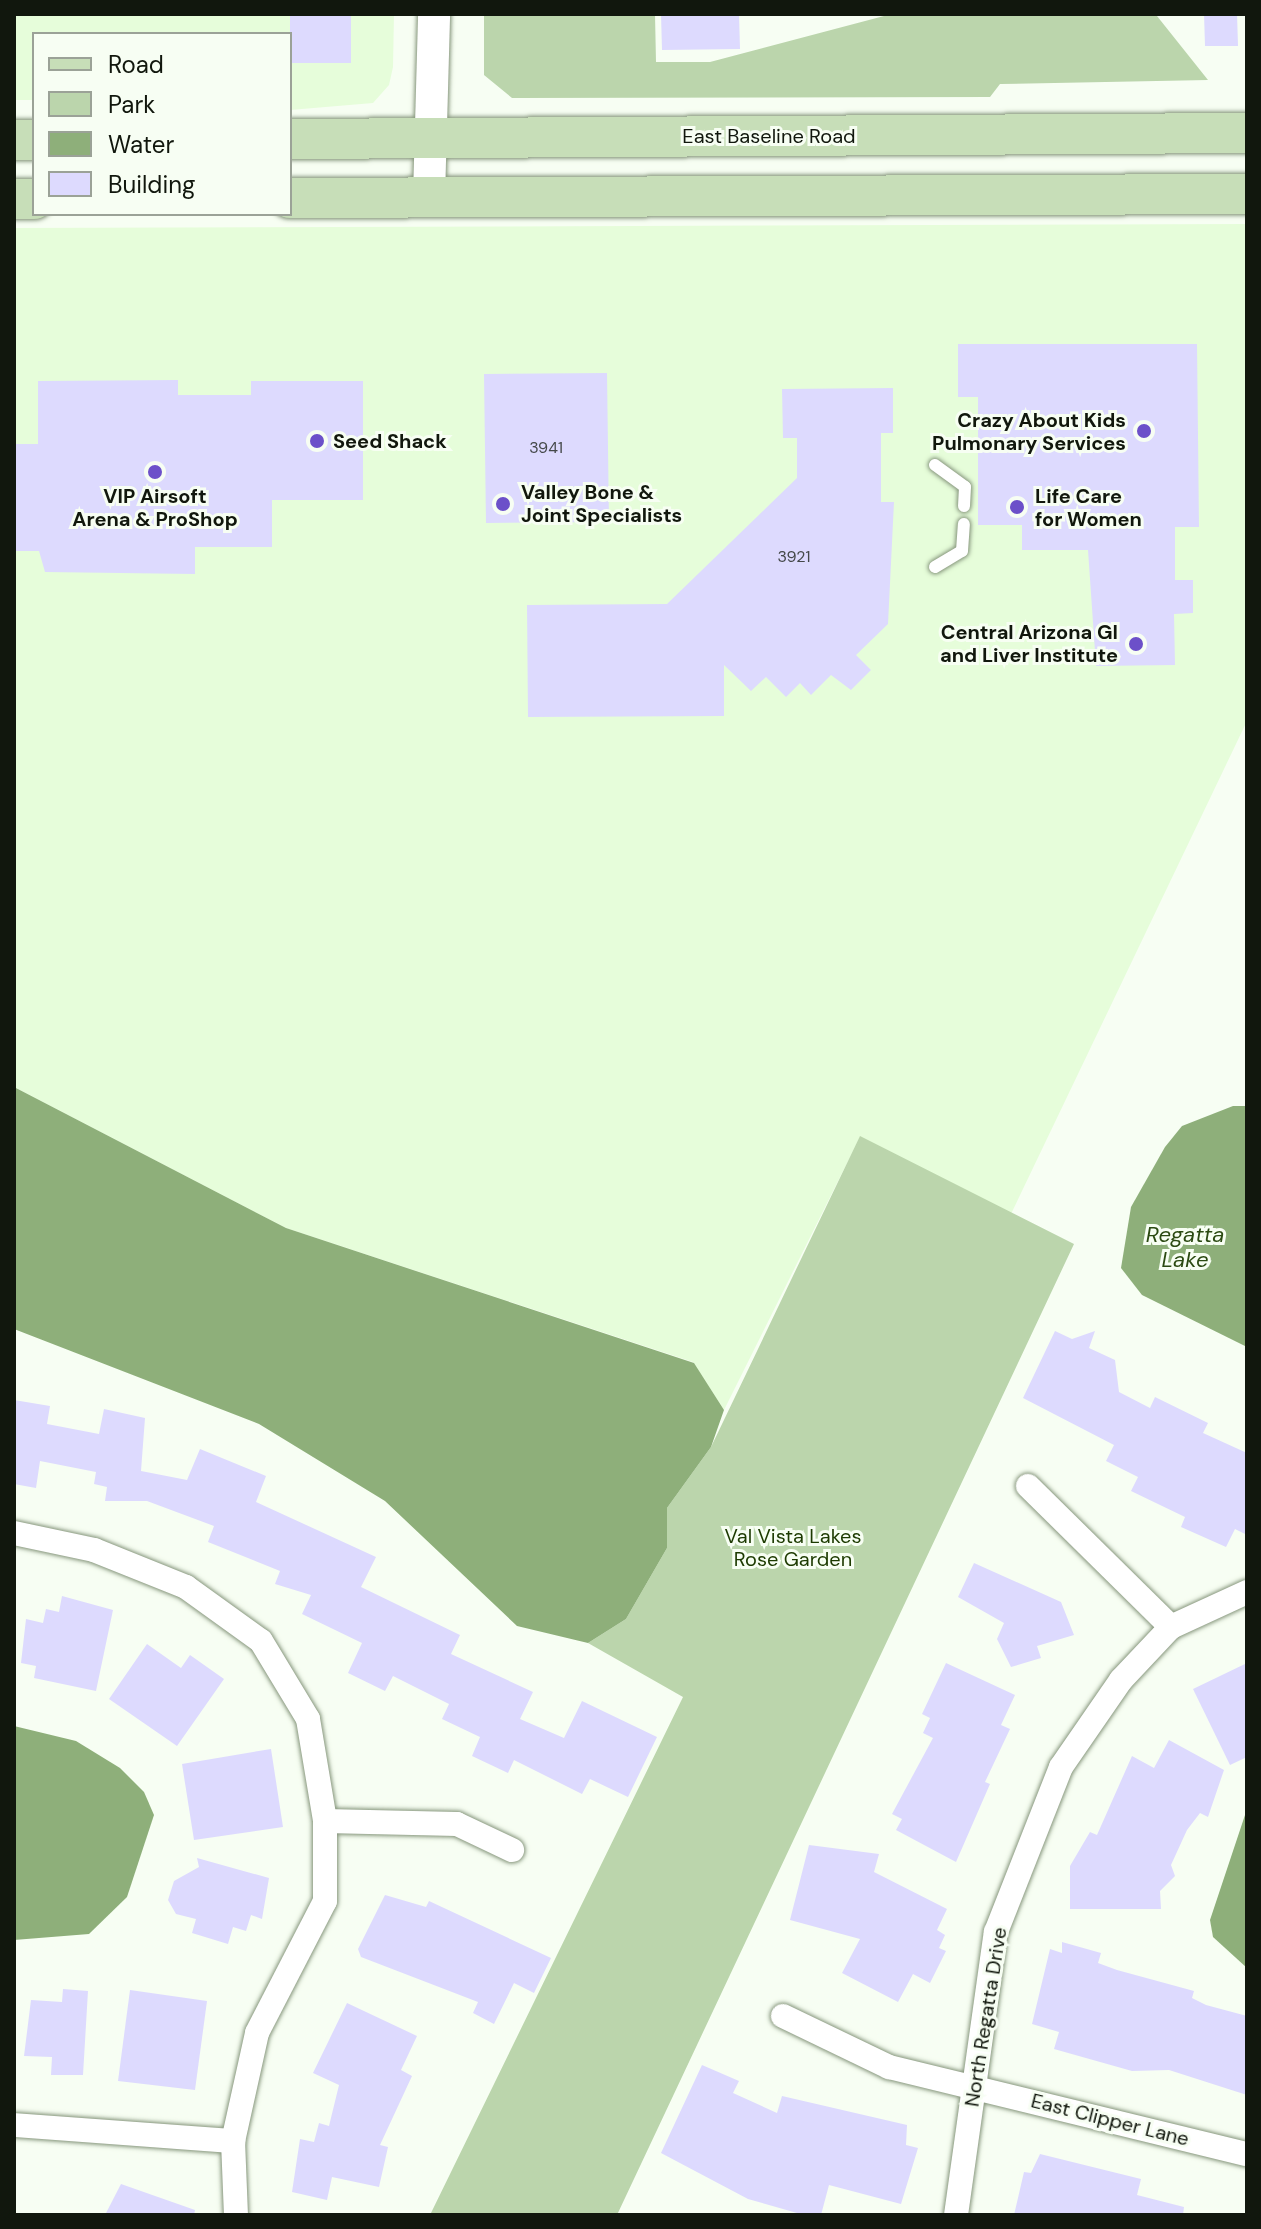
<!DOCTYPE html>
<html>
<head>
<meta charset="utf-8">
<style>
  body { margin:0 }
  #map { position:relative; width:1261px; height:2229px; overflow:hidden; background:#f7fef3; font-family:"DM Sans",sans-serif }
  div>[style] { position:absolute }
  .built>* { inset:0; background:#e6fdda }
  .green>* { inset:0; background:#bbd5ac }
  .water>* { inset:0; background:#8eaf7a }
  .building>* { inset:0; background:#dddafe }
  .roads { filter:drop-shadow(0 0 2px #87977d) drop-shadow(0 0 2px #87977d) }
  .service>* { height:12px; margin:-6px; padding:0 6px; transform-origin:6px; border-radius:6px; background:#fff }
  .minor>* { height:24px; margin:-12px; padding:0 12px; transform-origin:12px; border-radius:12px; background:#fff }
  .tertiary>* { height:32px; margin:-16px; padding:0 16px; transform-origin:16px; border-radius:16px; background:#fff }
  .primary>* { height:40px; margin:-20px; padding:0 20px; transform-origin:20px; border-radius:20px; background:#c7deb8 }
  .dots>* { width:22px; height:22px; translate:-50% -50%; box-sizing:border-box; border:4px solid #f7fef3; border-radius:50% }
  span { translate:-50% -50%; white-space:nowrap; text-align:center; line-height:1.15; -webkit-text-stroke:6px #f7fef3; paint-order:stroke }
  .number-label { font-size:16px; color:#444849 }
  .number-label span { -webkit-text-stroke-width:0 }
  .street-label { font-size:20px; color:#11170d }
  .poi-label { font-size:20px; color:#11170d; font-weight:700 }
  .right { translate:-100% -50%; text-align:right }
  .left { translate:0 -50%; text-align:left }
  .park-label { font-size:20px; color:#1c3a00 }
  .water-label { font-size:22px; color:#2b4a12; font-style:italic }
  .frame { position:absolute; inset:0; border:16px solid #11170d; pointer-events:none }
  .legend { position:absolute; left:32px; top:32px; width:260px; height:184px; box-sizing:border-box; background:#f7fef3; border:2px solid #9ba297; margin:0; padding:10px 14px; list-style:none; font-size:24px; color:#11170d }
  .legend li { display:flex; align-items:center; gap:16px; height:40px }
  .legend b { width:40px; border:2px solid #9ba297 }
</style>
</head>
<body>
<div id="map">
  <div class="built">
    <i style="clip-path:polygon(14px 14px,394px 14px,393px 67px,389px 85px,373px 103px,290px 110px,290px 34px,34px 34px,34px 100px,14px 100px)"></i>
    <i style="clip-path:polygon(1247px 224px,1247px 721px,1011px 1214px,860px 1137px,724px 1410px,693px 1362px,286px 1228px,14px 1087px,14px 228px)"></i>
  </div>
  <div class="green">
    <i style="clip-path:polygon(484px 14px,655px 14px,656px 62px,710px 62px,884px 16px,1157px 16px,1208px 80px,1000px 84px,990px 97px,512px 98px,484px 75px)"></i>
    <i style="clip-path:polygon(860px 1136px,1074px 1244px,617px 2215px,430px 2215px,683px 1697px,588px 1643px,626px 1619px,667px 1548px,667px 1508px,711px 1447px)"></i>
  </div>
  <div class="water">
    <i style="clip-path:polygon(14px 1087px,286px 1228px,694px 1363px,724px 1410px,711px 1447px,667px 1508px,667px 1548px,626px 1619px,588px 1643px,517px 1626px,385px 1501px,259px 1424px,14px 1329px)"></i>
    <i style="clip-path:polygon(1233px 1106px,1247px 1106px,1247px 1347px,1142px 1295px,1121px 1268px,1131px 1207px,1165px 1147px,1182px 1126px)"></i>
    <i style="clip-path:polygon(14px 1726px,76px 1741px,120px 1768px,144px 1792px,154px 1815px,127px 1897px,89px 1934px,14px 1940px)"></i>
    <i style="clip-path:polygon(1247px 1809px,1247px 1968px,1213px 1937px,1210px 1920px)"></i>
  </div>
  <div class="building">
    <i style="clip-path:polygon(290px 14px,351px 14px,351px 63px,290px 63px)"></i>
    <i style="clip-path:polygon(661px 14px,739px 14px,740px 49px,662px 50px)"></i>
    <i style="clip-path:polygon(1204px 14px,1237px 14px,1238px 46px,1205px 46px)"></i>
    <i style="clip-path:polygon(958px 344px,1197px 344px,1199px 527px,1175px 527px,1175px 580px,1193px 580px,1193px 613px,1174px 614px,1175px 665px,1096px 666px,1088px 550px,1022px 550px,1022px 525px,978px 525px,978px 397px,958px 397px)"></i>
    <i style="clip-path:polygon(607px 373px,609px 522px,486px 523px,484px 374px)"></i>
    <i style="clip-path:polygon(178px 380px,178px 395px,251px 395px,251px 381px,363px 381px,363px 500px,272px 500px,272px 547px,195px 547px,195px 574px,45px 572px,39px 551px,14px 551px,14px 444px,38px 444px,38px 381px)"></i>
    <i style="clip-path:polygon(893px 388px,893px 433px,881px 433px,881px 502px,894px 502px,888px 624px,856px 655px,871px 670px,851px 690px,831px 675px,811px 695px,800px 683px,786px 697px,766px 677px,751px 691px,724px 665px,724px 716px,528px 717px,527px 605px,667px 604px,797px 478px,797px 438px,783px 438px,782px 389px)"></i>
    <i style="clip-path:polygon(1055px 1331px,1072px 1339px,1095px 1331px,1089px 1348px,1115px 1360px,1119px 1392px,1150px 1408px,1155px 1397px,1208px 1423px,1203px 1433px,1247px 1453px,1247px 1535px,1235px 1529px,1226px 1547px,1181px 1527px,1185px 1517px,1131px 1491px,1138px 1477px,1106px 1461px,1114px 1445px,1023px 1398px)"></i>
    <i style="clip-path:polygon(14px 1400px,50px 1406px,47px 1424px,99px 1434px,104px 1409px,145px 1418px,141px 1471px,187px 1480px,200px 1449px,266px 1476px,256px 1502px,376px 1557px,361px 1587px,460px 1635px,451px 1654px,533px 1692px,520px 1719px,564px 1738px,582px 1701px,657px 1737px,628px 1797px,590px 1779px,582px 1794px,514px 1760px,508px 1773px,472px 1756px,480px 1737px,442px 1719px,449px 1704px,393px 1676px,385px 1691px,348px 1673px,362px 1643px,302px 1614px,311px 1595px,275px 1584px,280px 1571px,208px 1542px,214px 1526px,147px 1501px,105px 1501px,107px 1487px,94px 1484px,96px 1472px,40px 1461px,36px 1488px,14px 1484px)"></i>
    <i style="clip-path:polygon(974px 1563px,1061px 1602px,1074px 1635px,1037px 1646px,1041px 1658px,1011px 1667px,997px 1639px,1004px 1623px,958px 1597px)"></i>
    <i style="clip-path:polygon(62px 1596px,113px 1610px,96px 1691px,34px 1678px,36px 1666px,21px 1663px,26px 1619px,43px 1623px,46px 1609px,59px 1612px)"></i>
    <i style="clip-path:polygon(147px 1644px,181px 1668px,190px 1655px,224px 1679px,177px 1746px,109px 1699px)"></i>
    <i style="clip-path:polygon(946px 1663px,1015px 1695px,1001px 1725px,1010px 1729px,985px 1782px,990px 1784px,956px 1862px,896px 1830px,902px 1819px,892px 1814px,933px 1738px,923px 1733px,930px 1718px,922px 1714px)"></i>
    <i style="clip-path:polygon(1247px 1663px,1247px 1757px,1230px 1765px,1193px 1689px)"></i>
    <i style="clip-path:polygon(1169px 1740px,1224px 1770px,1208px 1817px,1200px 1813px,1187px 1830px,1171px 1865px,1175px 1876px,1160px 1891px,1161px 1909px,1070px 1909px,1070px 1866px,1090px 1832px,1097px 1835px,1132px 1756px,1154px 1768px)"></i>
    <i style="clip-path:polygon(271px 1749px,283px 1827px,194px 1840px,182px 1764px)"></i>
    <i style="clip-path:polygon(809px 1845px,879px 1854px,874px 1872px,947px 1909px,937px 1930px,945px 1935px,939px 1948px,946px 1951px,930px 1983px,913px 1974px,898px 2002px,842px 1973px,860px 1939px,790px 1920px)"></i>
    <i style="clip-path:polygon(197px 1858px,269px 1878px,262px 1919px,251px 1915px,246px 1931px,233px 1927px,228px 1944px,192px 1933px,196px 1919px,176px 1914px,168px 1900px,174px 1881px,199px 1867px)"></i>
    <i style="clip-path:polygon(385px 1895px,426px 1907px,429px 1901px,551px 1958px,534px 1993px,514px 1983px,494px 2024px,473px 2013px,478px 2002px,361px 1957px,358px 1949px)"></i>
    <i style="clip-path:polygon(1062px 1942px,1101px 1953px,1098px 1963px,1117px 1970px,1194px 1991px,1192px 1998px,1206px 2005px,1247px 2016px,1247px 2095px,1169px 2070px,1132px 2071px,1054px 2049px,1059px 2032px,1032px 2024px,1050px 1949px,1062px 1953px)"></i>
    <i style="clip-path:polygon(63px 1989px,88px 1991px,83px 2075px,51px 2075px,52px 2057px,24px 2056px,31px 2000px,62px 2002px)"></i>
    <i style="clip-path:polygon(130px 1990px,207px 2001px,195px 2090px,118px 2081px)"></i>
    <i style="clip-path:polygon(347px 2003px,417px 2036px,401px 2070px,412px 2076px,380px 2145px,388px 2147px,379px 2187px,332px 2177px,327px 2200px,292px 2192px,300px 2139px,314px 2142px,319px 2123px,329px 2126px,339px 2085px,313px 2073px)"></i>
    <i style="clip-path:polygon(702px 2065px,739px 2081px,733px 2093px,777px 2113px,782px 2096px,907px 2125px,906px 2145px,918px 2148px,901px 2204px,829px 2185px,821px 2215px,804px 2215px,748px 2199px,661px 2153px)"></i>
    <i style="clip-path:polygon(1040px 2154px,1141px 2179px,1137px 2195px,1184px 2207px,1183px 2215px,1014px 2215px,1024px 2172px,1031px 2173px)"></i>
    <i style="clip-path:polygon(121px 2184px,195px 2210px,194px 2215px,105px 2215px)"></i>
  </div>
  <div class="roads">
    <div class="service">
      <i style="left:935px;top:465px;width:37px;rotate:36deg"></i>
      <i style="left:965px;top:487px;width:19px;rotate:93deg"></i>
      <i style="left:935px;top:567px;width:31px;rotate:-31deg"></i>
      <i style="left:962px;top:551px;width:27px;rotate:-86deg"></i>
    </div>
    <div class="minor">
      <i style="left:1028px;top:1486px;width:201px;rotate:44.6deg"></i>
      <i style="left:14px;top:1533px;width:82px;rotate:12deg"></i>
      <i style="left:94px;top:1550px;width:99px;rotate:21.9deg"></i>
      <i style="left:186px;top:1587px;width:92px;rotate:35.8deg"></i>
      <i style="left:261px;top:1641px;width:91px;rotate:58.9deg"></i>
      <i style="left:308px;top:1719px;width:103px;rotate:80.5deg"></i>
      <i style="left:325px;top:1821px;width:80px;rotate:90deg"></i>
      <i style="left:325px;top:1901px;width:148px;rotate:117.3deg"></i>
      <i style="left:257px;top:2033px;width:111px;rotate:102.5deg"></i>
      <i style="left:233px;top:2141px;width:74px;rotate:87.7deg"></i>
      <i style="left:325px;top:1821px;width:132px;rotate:1.3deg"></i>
      <i style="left:457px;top:1824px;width:61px;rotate:25.3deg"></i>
      <i style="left:783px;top:2016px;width:118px;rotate:25.7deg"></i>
      <i style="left:889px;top:2067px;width:368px;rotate:13.7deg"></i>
      <i style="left:14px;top:2125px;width:220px;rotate:4.2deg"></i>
      <i style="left:956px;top:2215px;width:286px;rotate:-82deg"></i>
      <i style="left:996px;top:1932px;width:177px;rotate:-68.5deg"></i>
      <i style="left:1061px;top:1767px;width:106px;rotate:-55.4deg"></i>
      <i style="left:1121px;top:1680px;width:73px;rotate:-46.7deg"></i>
      <i style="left:1171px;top:1627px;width:84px;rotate:-24.7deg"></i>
    </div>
    <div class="tertiary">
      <i style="left:429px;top:197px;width:183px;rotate:-88.4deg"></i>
    </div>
    <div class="primary">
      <i style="left:290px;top:139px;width:957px;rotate:-0.36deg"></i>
      <i style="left:14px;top:140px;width:20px"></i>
      <i style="left:290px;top:198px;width:957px;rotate:-0.24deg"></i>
      <i style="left:14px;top:199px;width:20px"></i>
    </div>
  </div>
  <div class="dots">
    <i style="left:1144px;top:431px;background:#6c50c9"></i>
    <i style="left:317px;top:441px;background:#6c50c9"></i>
    <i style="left:155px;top:472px;background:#6c50c9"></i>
    <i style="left:503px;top:504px;background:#6c50c9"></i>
    <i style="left:1017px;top:507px;background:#6c50c9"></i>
    <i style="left:1136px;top:644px;background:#6c50c9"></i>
  </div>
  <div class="number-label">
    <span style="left:546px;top:448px">3941</span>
    <span style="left:794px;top:557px">3921</span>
  </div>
  <div class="street-label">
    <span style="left:769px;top:136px">East Baseline Road</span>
    <span style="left:986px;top:2017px;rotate:-81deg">North Regatta Drive</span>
    <span style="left:1110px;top:2120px;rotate:14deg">East Clipper Lane</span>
  </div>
  <div class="poi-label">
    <span class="right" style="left:1126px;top:432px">Crazy About Kids<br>Pulmonary Services</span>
    <span class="left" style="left:333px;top:441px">Seed Shack</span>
    <span class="left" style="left:521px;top:504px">Valley Bone &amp;<br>Joint Specialists</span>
    <span style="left:155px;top:508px">VIP Airsoft<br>Arena &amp; ProShop</span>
    <span class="left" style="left:1035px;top:508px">Life Care<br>for Women</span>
    <span class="right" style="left:1118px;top:644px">Central Arizona GI<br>and Liver Institute</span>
  </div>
  <div class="park-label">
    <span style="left:793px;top:1548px">Val Vista Lakes<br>Rose Garden</span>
  </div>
  <div class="water-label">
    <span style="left:1185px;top:1247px">Regatta<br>Lake</span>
  </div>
  <div class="frame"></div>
  <ul class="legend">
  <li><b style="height:10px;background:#c7deb8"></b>Road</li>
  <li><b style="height:22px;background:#bbd5ac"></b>Park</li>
  <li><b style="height:22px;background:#8eaf7a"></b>Water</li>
  <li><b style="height:22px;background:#dddafe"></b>Building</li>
  </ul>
</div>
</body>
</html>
